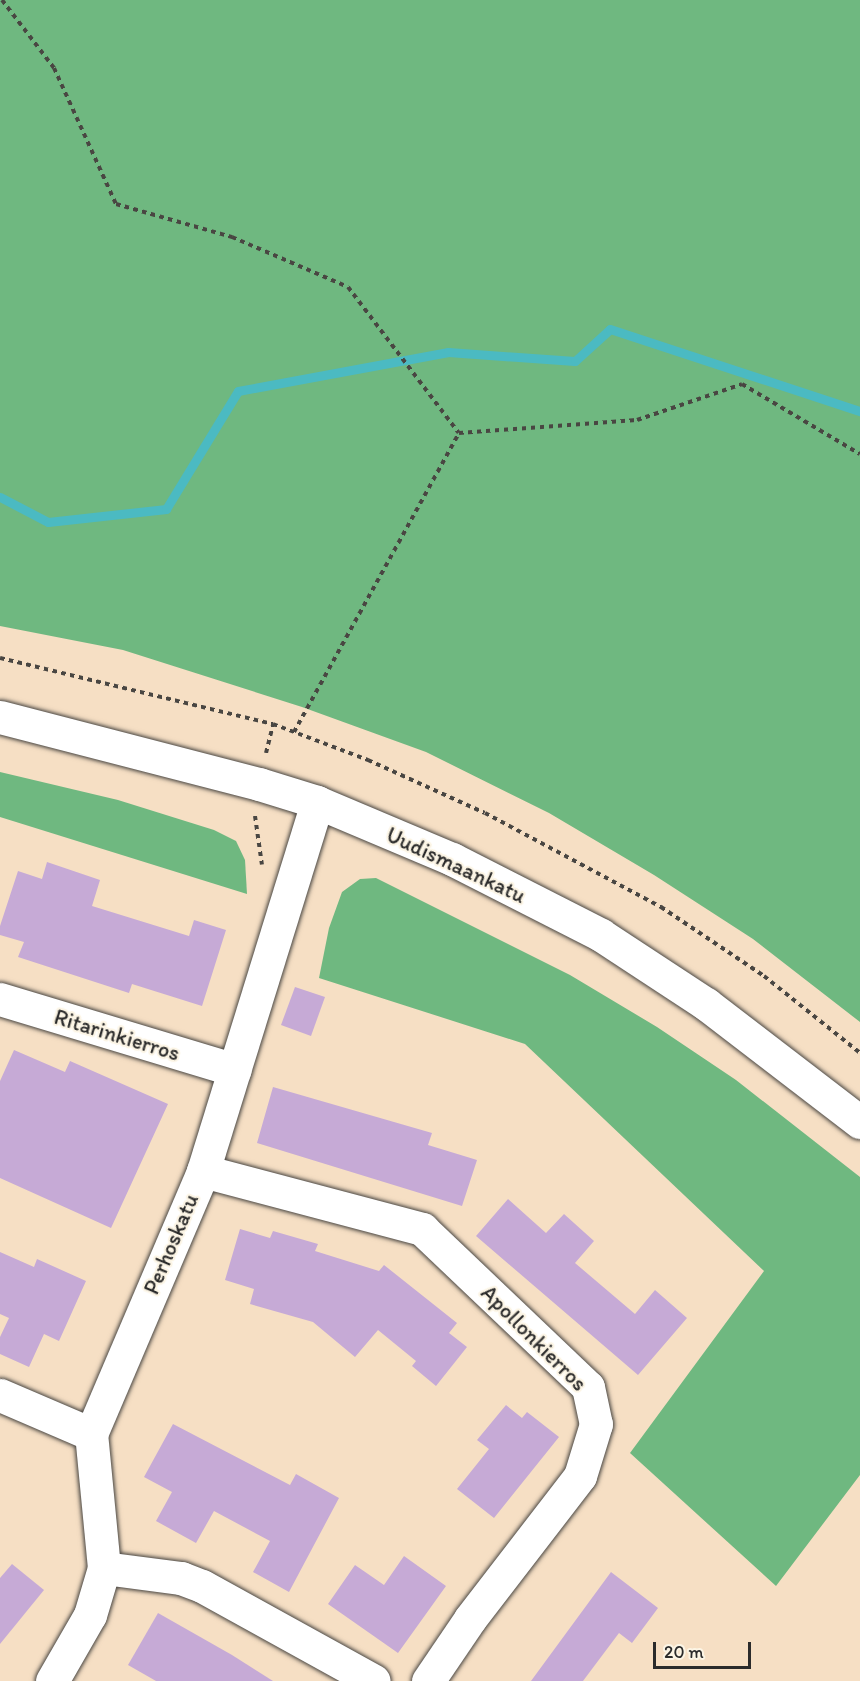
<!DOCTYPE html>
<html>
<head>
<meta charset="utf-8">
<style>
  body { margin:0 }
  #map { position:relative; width:860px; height:1681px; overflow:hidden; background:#f6dfc4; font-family:Itim,sans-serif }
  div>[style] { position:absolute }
  .forest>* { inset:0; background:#6fb880 }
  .stream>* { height:9px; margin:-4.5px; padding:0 4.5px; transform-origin:4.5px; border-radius:4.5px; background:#4bbac2 }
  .building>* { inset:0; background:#c6aad6 }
  .path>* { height:4px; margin-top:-2px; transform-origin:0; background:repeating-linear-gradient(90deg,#494642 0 4.5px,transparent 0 9px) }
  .roads { filter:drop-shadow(0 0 2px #494642) drop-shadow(0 0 2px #494642) }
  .minor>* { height:33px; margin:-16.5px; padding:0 16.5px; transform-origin:16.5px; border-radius:16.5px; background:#fff }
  span { translate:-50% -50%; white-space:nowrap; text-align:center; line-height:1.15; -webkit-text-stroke:4.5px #fcf5e5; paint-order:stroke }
  .street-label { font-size:22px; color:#2b2b2b }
  .scale { position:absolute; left:653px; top:1642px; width:98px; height:27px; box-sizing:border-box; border:3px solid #2b2b2b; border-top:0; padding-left:8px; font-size:18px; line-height:21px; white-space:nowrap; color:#2b2b2b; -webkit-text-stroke:4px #fcf5e5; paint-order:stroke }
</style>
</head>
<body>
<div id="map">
  <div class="forest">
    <i style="clip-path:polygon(0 0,860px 0,860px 1022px,753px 939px,654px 875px,549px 813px,426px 752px,302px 707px,123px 650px,0 626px)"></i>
    <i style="clip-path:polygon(0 772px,118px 800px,214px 830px,236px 841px,245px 860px,247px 894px,0 817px)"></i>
    <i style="clip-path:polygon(376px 878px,570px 975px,657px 1027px,736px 1080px,860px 1177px,860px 1475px,776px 1586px,630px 1453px,764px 1271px,525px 1044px,319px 978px,329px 928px,342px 892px,360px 879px)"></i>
  </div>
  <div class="stream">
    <i style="left:0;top:497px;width:54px;rotate:27.5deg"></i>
    <i style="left:48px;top:522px;width:119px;rotate:-6.3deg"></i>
    <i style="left:166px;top:509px;width:138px;rotate:-58.6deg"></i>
    <i style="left:238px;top:391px;width:214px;rotate:-10.5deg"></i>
    <i style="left:448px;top:352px;width:127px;rotate:4.1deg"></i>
    <i style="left:575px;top:361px;width:47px;rotate:-42.4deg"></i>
    <i style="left:610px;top:329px;width:263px;rotate:18.2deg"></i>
  </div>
  <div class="building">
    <i style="clip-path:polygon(47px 862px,100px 880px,92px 906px,189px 936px,194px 920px,226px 930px,202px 1006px,132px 984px,129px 993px,18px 957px,24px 942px,0 935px,0 926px,18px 871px,42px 879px)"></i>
    <i style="clip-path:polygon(295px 987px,325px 997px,311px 1036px,281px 1025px)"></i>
    <i style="clip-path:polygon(14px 1050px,65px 1072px,70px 1061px,168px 1104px,111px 1228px,0 1178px,0 1081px)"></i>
    <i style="clip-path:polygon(273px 1087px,432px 1133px,428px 1145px,477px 1160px,462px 1206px,257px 1143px)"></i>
    <i style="clip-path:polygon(508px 1199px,546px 1233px,564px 1214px,594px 1241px,575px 1263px,635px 1314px,655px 1290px,687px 1318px,638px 1375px,476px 1236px)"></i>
    <i style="clip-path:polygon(240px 1229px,270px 1238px,273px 1231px,318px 1244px,315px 1251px,379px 1271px,384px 1265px,457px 1323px,449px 1333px,467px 1347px,436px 1386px,412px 1366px,416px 1361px,378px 1330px,355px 1357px,313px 1322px,250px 1304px,254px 1289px,225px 1280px)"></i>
    <i style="clip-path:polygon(0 1252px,34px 1267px,37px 1259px,86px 1281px,59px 1341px,44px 1334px,29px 1367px,0 1354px,0 1337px,9px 1318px,0 1314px)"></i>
    <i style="clip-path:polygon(506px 1405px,522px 1418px,527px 1412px,559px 1437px,494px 1518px,457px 1489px,489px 1449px,477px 1440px)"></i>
    <i style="clip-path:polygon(173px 1424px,290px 1485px,296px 1474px,339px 1498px,289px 1592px,253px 1572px,270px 1541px,214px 1511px,196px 1543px,156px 1521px,172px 1492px,144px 1477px)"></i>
    <i style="clip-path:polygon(404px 1556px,446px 1586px,398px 1653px,328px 1604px,355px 1565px,384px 1585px)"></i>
    <i style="clip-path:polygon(12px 1564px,44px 1590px,0 1644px,0 1578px)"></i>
    <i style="clip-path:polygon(611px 1572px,658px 1608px,632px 1643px,619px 1633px,583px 1681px,531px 1681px)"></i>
    <i style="clip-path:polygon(158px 1613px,232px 1655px,273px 1681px,156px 1681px,128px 1665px)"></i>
  </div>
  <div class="path">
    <i style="left:2px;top:0;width:86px;rotate:52.6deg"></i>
    <i style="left:54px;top:68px;width:149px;rotate:65.5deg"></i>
    <i style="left:116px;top:204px;width:121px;rotate:15.9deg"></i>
    <i style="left:232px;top:237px;width:126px;rotate:23.3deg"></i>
    <i style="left:348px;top:287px;width:183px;rotate:52.8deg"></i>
    <i style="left:459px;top:433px;width:178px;rotate:-4.2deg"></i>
    <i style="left:637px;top:420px;width:111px;rotate:-18.9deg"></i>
    <i style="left:742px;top:384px;width:137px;rotate:30.7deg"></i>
    <i style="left:0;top:658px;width:281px;rotate:13.6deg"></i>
    <i style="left:273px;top:724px;width:102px;rotate:20.8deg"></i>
    <i style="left:368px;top:760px;width:128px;rotate:24.4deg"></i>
    <i style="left:485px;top:813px;width:200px;rotate:28.1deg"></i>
    <i style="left:661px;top:907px;width:124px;rotate:33.8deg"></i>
    <i style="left:764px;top:976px;width:123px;rotate:38.7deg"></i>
    <i style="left:294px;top:732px;width:342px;rotate:-61.1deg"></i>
    <i style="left:266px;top:753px;width:30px;rotate:-76deg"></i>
    <i style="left:255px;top:816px;width:49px;rotate:81.9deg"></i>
  </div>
  <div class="roads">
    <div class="minor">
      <i style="left:0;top:717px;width:268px;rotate:14.5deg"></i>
      <i style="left:259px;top:784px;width:61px;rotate:17.2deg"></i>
      <i style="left:317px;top:802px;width:147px;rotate:22.9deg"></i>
      <i style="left:452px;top:859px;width:167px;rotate:27deg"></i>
      <i style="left:601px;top:935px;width:126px;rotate:33.3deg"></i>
      <i style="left:706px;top:1004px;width:194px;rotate:37.5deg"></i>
      <i style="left:0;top:999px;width:245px;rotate:16.8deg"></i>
      <i style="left:203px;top:1171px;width:227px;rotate:14.8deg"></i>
      <i style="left:422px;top:1229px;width:229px;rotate:43.6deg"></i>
      <i style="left:588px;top:1387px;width:38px;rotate:78deg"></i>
      <i style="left:596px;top:1424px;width:54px;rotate:107.1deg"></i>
      <i style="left:580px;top:1476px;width:180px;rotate:127.6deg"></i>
      <i style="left:470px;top:1619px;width:75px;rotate:124.1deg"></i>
      <i style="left:0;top:1395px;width:99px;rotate:23.2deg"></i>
      <i style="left:104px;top:1568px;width:78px;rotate:7.4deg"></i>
      <i style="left:181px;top:1578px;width:22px;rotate:21deg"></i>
      <i style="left:202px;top:1586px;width:196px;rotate:28.9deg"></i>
      <i style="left:52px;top:1681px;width:76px;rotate:-60.1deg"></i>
      <i style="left:90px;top:1615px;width:49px;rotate:-73.4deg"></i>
      <i style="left:104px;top:1568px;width:135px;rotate:-95.5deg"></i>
      <i style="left:91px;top:1434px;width:286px;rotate:-66.9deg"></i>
      <i style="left:203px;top:1171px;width:386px;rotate:-72.8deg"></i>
    </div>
  </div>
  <div class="street-label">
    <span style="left:456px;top:865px;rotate:25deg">Uudismaankatu</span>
    <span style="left:117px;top:1035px;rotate:17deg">Ritarinkierros</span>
    <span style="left:171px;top:1244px;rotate:-67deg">Perhoskatu</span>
    <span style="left:534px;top:1338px;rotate:45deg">Apollonkierros</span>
  </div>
  <div class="scale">20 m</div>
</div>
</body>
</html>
